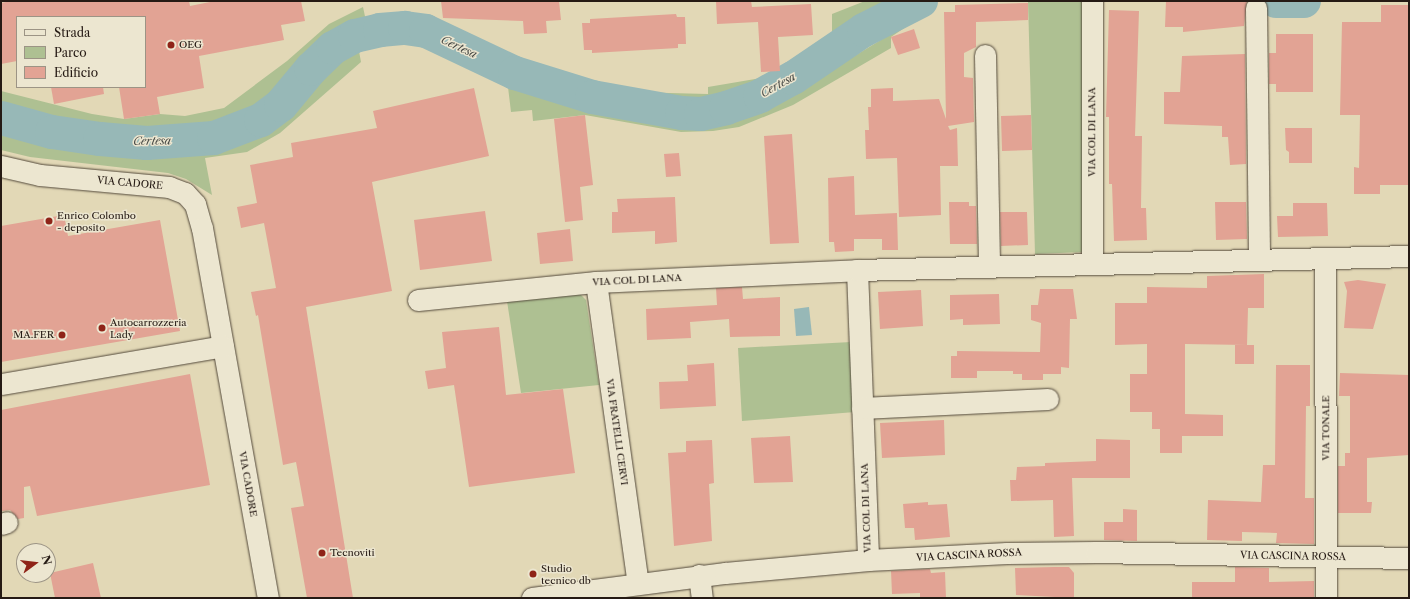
<!DOCTYPE html>
<html>
<head>
<meta charset="utf-8">
<style>
  body { margin:0 }
  #map { position:relative; width:1410px; height:599px; overflow:hidden; background:#e2d8b6; font-family:"Libre Caslon Text",serif }
  div>[style] { position:absolute }
  .green>* { inset:0; background:#aec092 }
  .water>* { inset:0; background:#97b8b7 }
  .river>* { height:34px; margin:-17px; padding:0 17px; transform-origin:17px; border-radius:17px; background:#97b8b7 }
  .building>* { inset:0; background:#e2a394 }
  .roads { filter:drop-shadow(0 0 1px #544a3c) drop-shadow(0 0 1px #544a3c) }
  .street>* { height:21px; margin:-10.5px; padding:0 10.5px; transform-origin:10.5px; border-radius:10.5px; background:#ece6d0 }
  .dots>* { width:11px; height:11px; translate:-50% -50%; box-sizing:border-box; border:2px solid #ece6d0; border-radius:50% }
  span { translate:-50% -50%; white-space:nowrap; text-align:center; line-height:1.15; -webkit-text-stroke:3px #ece6d0; paint-order:stroke }
  .poi-label { font-size:10px; color:#251a14 }
  .left { translate:0 -50%; text-align:left }
  .right { translate:-100% -50%; text-align:right }
  .street-label { font-size:10px; color:#251a14 }
  .water-label { font-size:11px; color:#474945; font-style:italic }
  .frame { position:absolute; inset:0; border:2px solid #251a14; pointer-events:none }
  .legend { position:absolute; left:16px; top:16px; width:130px; height:72px; box-sizing:border-box; background:#ece6d0; border:1px solid #9c9485; margin:0; padding:5px 7px; list-style:none; font-size:12px; color:#251a14 }
  .legend li { display:flex; align-items:center; gap:8px; height:20px }
  .legend b { width:20px; border:1px solid #9c9485 }
  .north { position:absolute; left:16px; top:543px; width:40px; height:40px; box-sizing:border-box; background:#ece6d0; border:1px solid #9c9485; border-radius:50%; rotate:75deg; font-size:11px; font-weight:700; line-height:16px; text-align:center; color:#251a14 }
  .north::after { content:''; display:block; margin:auto; width:14px; height:18px; background:#8f2418; clip-path:polygon(50% 0,100% 100%,50% 72%,0 100%) }
</style>
</head>
<body>
<div id="map">
  <div class="green">
    <i style="clip-path:polygon(865px 1px,893px 1px,832px 34px,832px 14px)"></i>
    <i style="clip-path:polygon(1028px 1px,1087px 1px,1084px 252px,1035px 254px)"></i>
    <i style="clip-path:polygon(938px 5px,891px 37px,891px 48px,793px 105px,739px 127px,713px 131px,681px 132px,585px 115px,533px 121px,532px 110px,511px 112px,507px 79px,543px 94px,575px 103px,669px 120px,698px 123px,733px 116px,799px 90px)"></i>
    <i style="clip-path:polygon(363px 7px,366px 21px,346px 30px,320px 49px,281px 97px,248px 120px,225px 128px,189px 133px,85px 129px,44px 123px,1px 108px,1px 91px,92px 114px,124px 119px,160px 114px,185px 116px,224px 108px,287px 61px,329px 24px)"></i>
    <i style="clip-path:polygon(371px 44px,359px 51px,361px 62px,280px 133px,247px 152px,205px 158px,212px 195px,186px 179px,168px 173px,30px 157px,1px 150px,1px 127px,70px 144px,134px 149px,203px 148px,242px 140px,262px 132px,293px 111px,329px 65px,341px 56px)"></i>
    <i style="clip-path:polygon(761px 78px,762px 84px,746px 91px,704px 104px,631px 92px,708px 94px,708px 87px)"></i>
    <i style="clip-path:polygon(579px 293px,586px 300px,599px 385px,521px 393px,507px 301px)"></i>
    <i style="clip-path:polygon(851px 342px,855px 412px,742px 421px,738px 348px)"></i>
  </div>
  <div class="water">
    <i style="clip-path:polygon(809px 307px,812px 335px,796px 336px,794px 309px)"></i>
  </div>
  <div class="river">
    <i style="left:1276px;top:1px;width:28px"></i>
    <i style="left:1px;top:118px;width:53px;rotate:15.4deg"></i>
    <i style="left:52px;top:132px;width:49px;rotate:8.3deg"></i>
    <i style="left:100px;top:139px;width:47px;rotate:4.9deg"></i>
    <i style="left:147px;top:143px;width:67px;rotate:-4.3deg"></i>
    <i style="left:214px;top:138px;width:50px;rotate:-21deg"></i>
    <i style="left:261px;top:120px;width:25px;rotate:-37deg"></i>
    <i style="left:281px;top:105px;width:47px;rotate:-50.2deg"></i>
    <i style="left:311px;top:69px;width:30px;rotate:-44deg"></i>
    <i style="left:333px;top:48px;width:25px;rotate:-29deg"></i>
    <i style="left:355px;top:36px;width:26px;rotate:-13deg"></i>
    <i style="left:380px;top:30px;width:25px;rotate:-5deg"></i>
    <i style="left:405px;top:28px;width:21px;rotate:8deg"></i>
    <i style="left:426px;top:31px;width:98px;rotate:25.3deg"></i>
    <i style="left:515px;top:73px;width:81px;rotate:17.3deg"></i>
    <i style="left:592px;top:97px;width:91px;rotate:10.1deg"></i>
    <i style="left:682px;top:113px;width:19px;rotate:3deg"></i>
    <i style="left:701px;top:114px;width:26px;rotate:-13deg"></i>
    <i style="left:726px;top:108px;width:36px;rotate:-19deg"></i>
    <i style="left:760px;top:96px;width:38px;rotate:-29deg"></i>
    <i style="left:793px;top:78px;width:86px;rotate:-34.1deg"></i>
    <i style="left:864px;top:30px;width:64px;rotate:-27deg"></i>
  </div>
  <div class="building">
    <i style="clip-path:polygon(11px 1px,189px 1px,190px 6px,215px 1px,301px 1px,305px 21px,281px 25px,284px 40px,199px 56px,204px 88px,157px 97px,160px 114px,124px 119px,119px 87px,145px 87px,145px 17px,17px 17px,17px 61px,1px 64px,1px 3px)"></i>
    <i style="clip-path:polygon(441px 1px,559px 1px,561px 20px,546px 21px,547px 33px,524px 34px,523px 21px,443px 18px)"></i>
    <i style="clip-path:polygon(716px 1px,751px 1px,752px 7px,811px 4px,813px 35px,778px 37px,780px 71px,761px 72px,758px 22px,717px 24px)"></i>
    <i style="clip-path:polygon(1166px 1px,1247px 1px,1244px 26px,1183px 32px,1183px 27px,1165px 27px)"></i>
    <i style="clip-path:polygon(1028px 3px,1028px 20px,976px 22px,976px 47px,964px 53px,964px 77px,973px 78px,974px 122px,948px 126px,950px 130px,957px 128px,958px 166px,940px 166px,941px 215px,899px 217px,897px 158px,866px 159px,865px 130px,869px 130px,868px 107px,871px 107px,871px 89px,893px 88px,893px 101px,939px 99px,946px 119px,944px 12px,955px 12px,955px 5px)"></i>
    <i style="clip-path:polygon(1381px 5px,1409px 5px,1409px 185px,1380px 185px,1380px 194px,1354px 194px,1354px 167px,1359px 168px,1360px 115px,1340px 115px,1342px 22px,1381px 22px)"></i>
    <i style="clip-path:polygon(1109px 10px,1139px 11px,1135px 136px,1142px 136px,1141px 208px,1146px 208px,1147px 240px,1114px 241px,1112px 184px,1109px 184px,1109px 117px,1106px 117px)"></i>
    <i style="clip-path:polygon(676px 14px,677px 17px,685px 17px,686px 44px,678px 44px,678px 48px,592px 53px,592px 50px,584px 50px,582px 23px,590px 23px,590px 19px)"></i>
    <i style="clip-path:polygon(914px 29px,920px 48px,898px 55px,891px 37px)"></i>
    <i style="clip-path:polygon(1276px 34px,1313px 34px,1313px 92px,1276px 92px,1276px 84px,1269px 84px,1269px 53px,1276px 53px)"></i>
    <i style="clip-path:polygon(1245px 54px,1246px 164px,1230px 165px,1228px 137px,1222px 137px,1222px 126px,1164px 124px,1164px 92px,1180px 92px,1182px 56px)"></i>
    <i style="clip-path:polygon(51px 87px,103px 87px,104px 94px,54px 104px)"></i>
    <i style="clip-path:polygon(474px 88px,489px 156px,372px 182px,392px 291px,306px 307px,353px 598px,307px 598px,291px 508px,304px 506px,296px 462px,283px 465px,258px 315px,256px 316px,251px 292px,276px 288px,264px 223px,241px 228px,237px 207px,257px 203px,250px 165px,293px 157px,291px 143px,377px 128px,373px 111px)"></i>
    <i style="clip-path:polygon(585px 115px,593px 185px,580px 187px,583px 220px,565px 222px,554px 119px)"></i>
    <i style="clip-path:polygon(1031px 115px,1032px 150px,1002px 151px,1001px 116px)"></i>
    <i style="clip-path:polygon(1285px 128px,1312px 128px,1312px 163px,1289px 163px,1289px 152px,1286px 150px)"></i>
    <i style="clip-path:polygon(792px 134px,799px 243px,770px 244px,764px 136px)"></i>
    <i style="clip-path:polygon(679px 153px,681px 176px,666px 177px,664px 154px)"></i>
    <i style="clip-path:polygon(854px 176px,855px 215px,897px 213px,898px 250px,882px 250px,882px 239px,854px 239px,854px 251px,835px 252px,834px 242px,829px 242px,828px 178px)"></i>
    <i style="clip-path:polygon(675px 197px,677px 242px,655px 244px,655px 231px,612px 233px,612px 212px,618px 212px,617px 199px)"></i>
    <i style="clip-path:polygon(949px 202px,969px 202px,969px 206px,976px 206px,977px 244px,950px 244px)"></i>
    <i style="clip-path:polygon(1215px 202px,1246px 202px,1247px 239px,1216px 240px)"></i>
    <i style="clip-path:polygon(1293px 203px,1327px 203px,1328px 236px,1278px 237px,1277px 216px,1293px 216px)"></i>
    <i style="clip-path:polygon(485px 211px,492px 261px,420px 270px,414px 220px)"></i>
    <i style="clip-path:polygon(1000px 212px,1027px 212px,1028px 245px,1001px 246px)"></i>
    <i style="clip-path:polygon(64px 215px,68px 236px,160px 220px,180px 331px,1px 362px,1px 226px)"></i>
    <i style="clip-path:polygon(570px 229px,573px 261px,540px 264px,537px 233px)"></i>
    <i style="clip-path:polygon(1264px 274px,1264px 308px,1248px 308px,1247px 345px,1185px 344px,1185px 414px,1223px 415px,1223px 436px,1182px 436px,1182px 453px,1160px 453px,1160px 429px,1152px 429px,1152px 412px,1130px 412px,1130px 374px,1147px 374px,1147px 344px,1115px 345px,1115px 303px,1147px 303px,1147px 287px,1207px 288px,1207px 276px)"></i>
    <i style="clip-path:polygon(1358px 280px,1386px 284px,1373px 329px,1344px 328px,1347px 291px,1344px 282px)"></i>
    <i style="clip-path:polygon(742px 287px,743px 299px,780px 297px,780px 336px,730px 337px,729px 319px,690px 322px,691px 338px,647px 340px,646px 309px,717px 305px,716px 288px)"></i>
    <i style="clip-path:polygon(1040px 289px,1073px 289px,1077px 319px,1070px 319px,1069px 368px,1061px 367px,1061px 374px,1043px 374px,1043px 380px,1022px 380px,1022px 374px,1013px 374px,1013px 371px,977px 371px,977px 378px,951px 378px,951px 356px,957px 356px,957px 351px,1040px 352px,1041px 323px,1031px 320px,1031px 305px,1038px 305px)"></i>
    <i style="clip-path:polygon(921px 290px,923px 326px,880px 329px,878px 292px)"></i>
    <i style="clip-path:polygon(999px 294px,1000px 324px,963px 325px,963px 319px,950px 320px,950px 295px)"></i>
    <i style="clip-path:polygon(499px 327px,506px 395px,563px 389px,575px 473px,469px 487px,454px 385px,428px 389px,425px 371px,446px 368px,442px 332px)"></i>
    <i style="clip-path:polygon(1235px 345px,1254px 345px,1254px 364px,1235px 364px)"></i>
    <i style="clip-path:polygon(714px 363px,716px 406px,660px 409px,659px 382px,688px 381px,687px 365px)"></i>
    <i style="clip-path:polygon(1276px 365px,1310px 365px,1310px 406px,1306px 406px,1305px 498px,1314px 498px,1314px 544px,1276px 543px,1277px 533px,1242px 532px,1242px 541px,1207px 540px,1208px 500px,1261px 502px,1263px 465px,1275px 465px)"></i>
    <i style="clip-path:polygon(1340px 373px,1409px 375px,1409px 455px,1367px 458px,1367px 502px,1372px 502px,1371px 513px,1338px 513px,1338px 466px,1345px 466px,1345px 453px,1350px 453px,1350px 396px,1339px 396px)"></i>
    <i style="clip-path:polygon(190px 374px,210px 485px,37px 516px,30px 486px,24px 487px,24px 518px,18px 519px,10px 510px,2px 511px,1px 410px)"></i>
    <i style="clip-path:polygon(944px 420px,945px 455px,882px 458px,880px 423px)"></i>
    <i style="clip-path:polygon(790px 436px,793px 482px,754px 483px,751px 438px)"></i>
    <i style="clip-path:polygon(1096px 439px,1130px 440px,1130px 478px,1072px 478px,1074px 536px,1054px 537px,1053px 500px,1011px 501px,1010px 480px,1016px 480px,1017px 467px,1045px 466px,1045px 463px,1096px 461px)"></i>
    <i style="clip-path:polygon(712px 440px,714px 483px,709px 484px,712px 541px,674px 546px,668px 453px,686px 452px,686px 441px)"></i>
    <i style="clip-path:polygon(928px 502px,928px 505px,947px 504px,950px 537px,915px 540px,914px 528px,905px 528px,903px 504px)"></i>
    <i style="clip-path:polygon(1123px 509px,1137px 510px,1137px 541px,1104px 540px,1104px 522px,1123px 522px)"></i>
    <i style="clip-path:polygon(93px 563px,101px 598px,55px 598px,50px 573px)"></i>
    <i style="clip-path:polygon(1054px 567px,1069px 567px,1074px 573px,1074px 598px,1016px 595px,1015px 568px)"></i>
    <i style="clip-path:polygon(1235px 567px,1269px 568px,1269px 582px,1314px 581px,1314px 598px,1192px 598px,1192px 582px,1235px 582px)"></i>
    <i style="clip-path:polygon(930px 569px,931px 573px,945px 572px,946px 598px,920px 598px,920px 593px,892px 594px,891px 571px)"></i>
  </div>
  <div class="roads">
    <div class="street">
      <i style="left:1092px;top:1px;width:262px;rotate:90deg"></i>
      <i style="left:1256px;top:8px;width:252px;rotate:89.3deg"></i>
      <i style="left:985px;top:55px;width:211px;rotate:88.9deg"></i>
      <i style="left:1px;top:166px;width:40px;rotate:13deg"></i>
      <i style="left:40px;top:175px;width:130px;rotate:5.3deg"></i>
      <i style="left:169px;top:187px;width:17px;rotate:21deg"></i>
      <i style="left:185px;top:193px;width:15px;rotate:48deg"></i>
      <i style="left:195px;top:204px;width:25px;rotate:74deg"></i>
      <i style="left:202px;top:228px;width:376px;rotate:79.9deg"></i>
      <i style="left:1325px;top:258px;width:340px;rotate:89.8deg"></i>
      <i style="left:857px;top:270px;width:290px;rotate:87.8deg"></i>
      <i style="left:596px;top:282px;width:304px;rotate:82.1deg"></i>
      <i style="left:418px;top:300px;width:179px;rotate:-5.8deg"></i>
      <i style="left:596px;top:282px;width:261px;rotate:-2.6deg"></i>
      <i style="left:857px;top:270px;width:552px;rotate:-1.45deg"></i>
      <i style="left:1px;top:384px;width:225px;rotate:-9.7deg"></i>
      <i style="left:862px;top:408px;width:186px;rotate:-2.8deg"></i>
      <i style="left:1px;top:524px;width:6px;rotate:-18deg"></i>
      <i style="left:699px;top:575px;width:23px;rotate:83deg"></i>
      <i style="left:532px;top:598px;width:195px;rotate:-7.4deg"></i>
      <i style="left:725px;top:573px;width:144px;rotate:-5.2deg"></i>
      <i style="left:868px;top:560px;width:139px;rotate:-2.9deg"></i>
      <i style="left:1007px;top:553px;width:89px;rotate:-0.6deg"></i>
      <i style="left:1096px;top:552px;width:313px;rotate:1.1deg"></i>
    </div>
  </div>
  <div class="dots">
    <i style="left:171px;top:45px;background:#8f2418"></i>
    <i style="left:49px;top:221px;background:#8f2418"></i>
    <i style="left:102px;top:328px;background:#8f2418"></i>
    <i style="left:62px;top:335px;background:#8f2418"></i>
    <i style="left:322px;top:553px;background:#8f2418"></i>
    <i style="left:533px;top:574px;background:#8f2418"></i>
  </div>
  <div class="poi-label">
    <span class="left" style="left:179px;top:45px">OEG</span>
    <span class="left" style="left:57px;top:221px">Enrico Colombo<br>- deposito</span>
    <span class="left" style="left:110px;top:328px">Autocarrozzeria<br>Lady</span>
    <span class="right" style="left:54px;top:335px">MA.FER</span>
    <span class="left" style="left:330px;top:553px">Tecnoviti</span>
    <span class="left" style="left:541px;top:574px">Studio<br>tecnico db</span>
  </div>
  <div class="street-label">
    <span style="left:1092px;top:132px;rotate:-90deg">VIA COL DI LANA</span>
    <span style="left:130px;top:183px;rotate:5deg">VIA CADORE</span>
    <span style="left:637px;top:280px;rotate:-3deg">VIA COL DI LANA</span>
    <span style="left:1326px;top:428px;rotate:-90deg">VIA TONALE</span>
    <span style="left:617px;top:432px;rotate:82deg">VIA FRATELLI CERVI</span>
    <span style="left:248px;top:484px;rotate:80deg">VIA CADORE</span>
    <span style="left:866px;top:508px;rotate:-92deg">VIA COL DI LANA</span>
    <span style="left:969px;top:555px;rotate:-3deg">VIA CASCINA ROSSA</span>
    <span style="left:1293px;top:556px;rotate:1deg">VIA CASCINA ROSSA</span>
  </div>
  <div class="water-label">
    <span style="left:459px;top:47px;rotate:25deg">Certesa</span>
    <span style="left:778px;top:85px;rotate:-29deg">Certesa</span>
    <span style="left:152px;top:141px;rotate:-1deg">Certesa</span>
  </div>
  <div class="frame"></div>
  <ul class="legend">
  <li><b style="height:5px;background:#ece6d0"></b>Strada</li>
  <li><b style="height:11px;background:#aec092"></b>Parco</li>
  <li><b style="height:11px;background:#e2a394"></b>Edificio</li>
  </ul>
  <div class="north">N</div>
</div>
</body>
</html>
